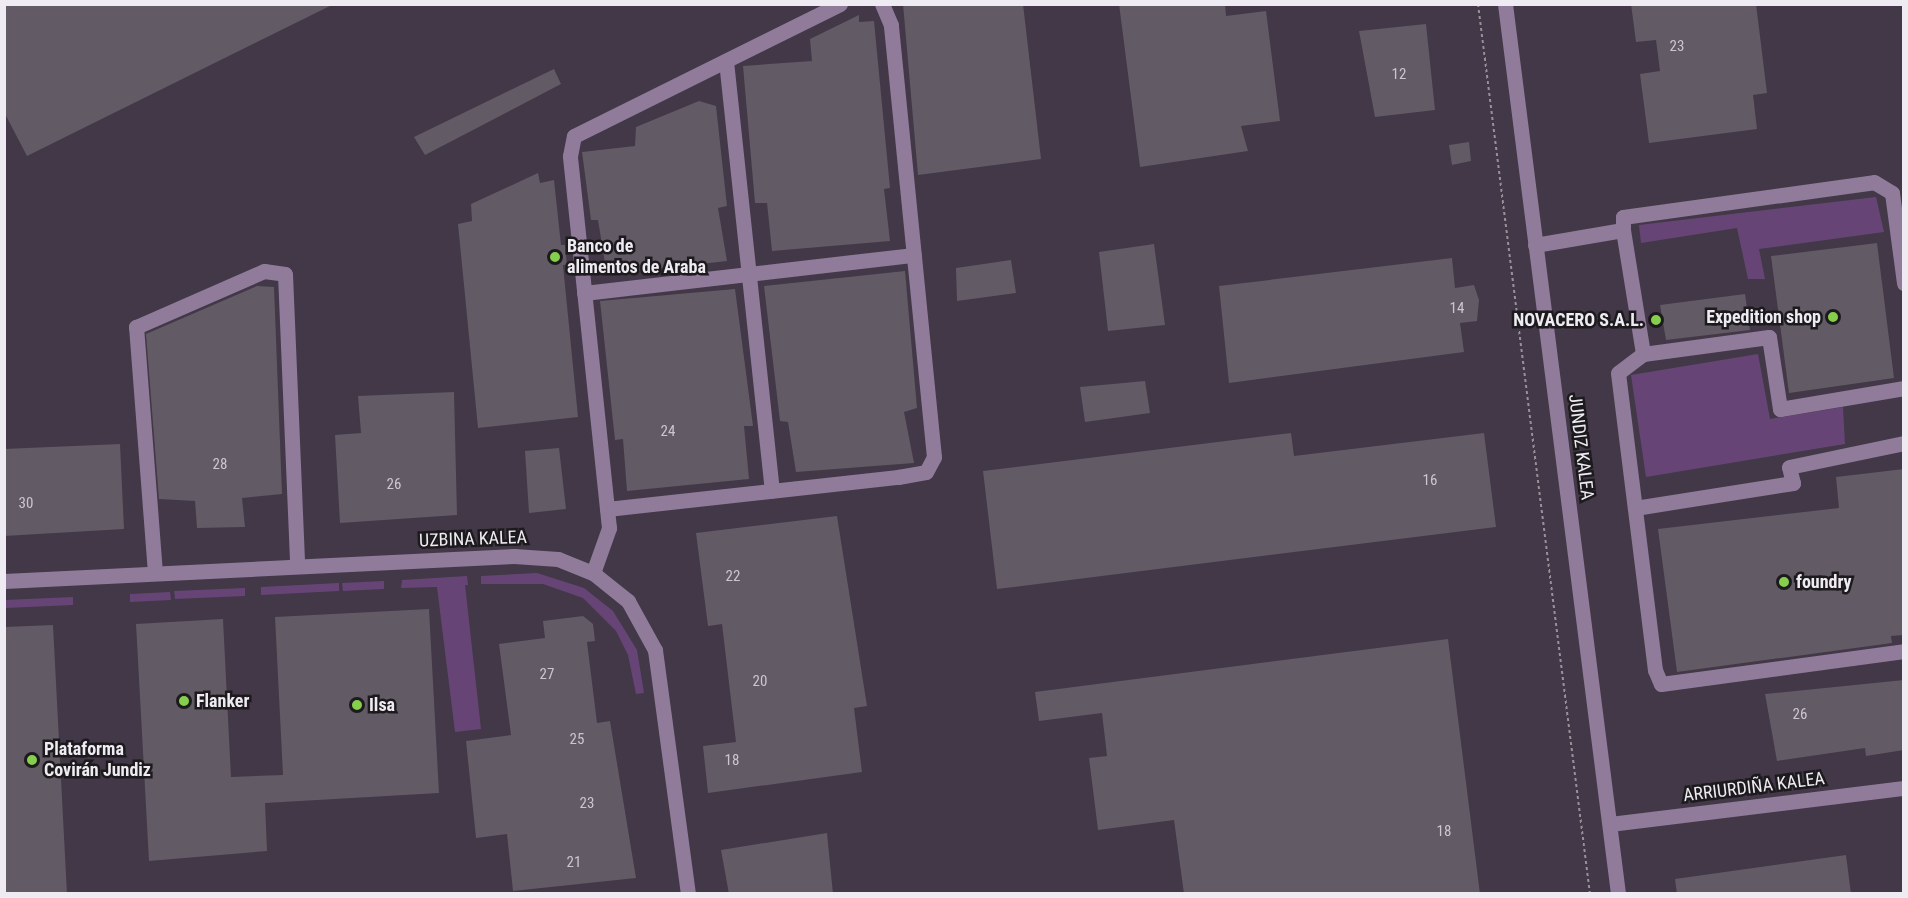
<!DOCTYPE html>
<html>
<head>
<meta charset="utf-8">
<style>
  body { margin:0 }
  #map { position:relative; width:1908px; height:898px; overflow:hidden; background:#37303a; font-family:"Roboto Condensed",sans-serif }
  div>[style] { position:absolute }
  .built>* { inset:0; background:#423847 }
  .green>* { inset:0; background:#664576 }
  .building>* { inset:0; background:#625a65 }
  .path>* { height:2px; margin-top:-1px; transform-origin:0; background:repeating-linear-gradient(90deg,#97929a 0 3px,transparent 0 6px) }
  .minor>* { height:15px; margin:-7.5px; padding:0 7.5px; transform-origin:7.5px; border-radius:7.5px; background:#907b9b }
  .dots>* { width:16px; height:16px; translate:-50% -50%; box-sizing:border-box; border:3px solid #1d1a1e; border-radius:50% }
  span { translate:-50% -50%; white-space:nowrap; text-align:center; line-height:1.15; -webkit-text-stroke:5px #1d1a1e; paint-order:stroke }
  .number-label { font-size:15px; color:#ccc7cf }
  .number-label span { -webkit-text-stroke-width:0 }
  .poi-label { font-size:18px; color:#efebf2; font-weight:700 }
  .left { translate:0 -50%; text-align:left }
  .right { translate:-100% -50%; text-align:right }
  .street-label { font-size:18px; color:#efebf2 }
  .frame { position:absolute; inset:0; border:6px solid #efebf2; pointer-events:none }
</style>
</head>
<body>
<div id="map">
  <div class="built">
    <i style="clip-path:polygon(5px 5px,1903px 5px,1903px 893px,5px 894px)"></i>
  </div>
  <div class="green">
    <i style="clip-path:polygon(1876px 197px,1884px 232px,1759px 249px,1765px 279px,1748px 279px,1737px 228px,1641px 243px,1639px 225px)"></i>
    <i style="clip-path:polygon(1758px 354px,1770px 419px,1843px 407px,1845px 444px,1646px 477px,1631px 375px)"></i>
    <i style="clip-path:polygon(537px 573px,584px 588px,613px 611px,637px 650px,644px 693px,636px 694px,628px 655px,616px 631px,583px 598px,543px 584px,481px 584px,481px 576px)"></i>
    <i style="clip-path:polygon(467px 576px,468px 585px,465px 585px,481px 729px,455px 732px,437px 587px,401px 588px,402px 580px)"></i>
    <i style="clip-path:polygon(384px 581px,384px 589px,343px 591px,342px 583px)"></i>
    <i style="clip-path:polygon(339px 583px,339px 591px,261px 595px,261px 587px)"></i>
    <i style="clip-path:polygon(245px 588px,245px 596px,175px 599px,174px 591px)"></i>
    <i style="clip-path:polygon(170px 592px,171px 600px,130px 602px,130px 594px)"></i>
    <i style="clip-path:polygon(73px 597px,73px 605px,5px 608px,5px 600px)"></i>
  </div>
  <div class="building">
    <i style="clip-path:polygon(4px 4px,334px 4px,27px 156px,4px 112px)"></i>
    <i style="clip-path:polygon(903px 4px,1023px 4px,1041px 159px,918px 175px)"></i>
    <i style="clip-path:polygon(1119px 4px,1225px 4px,1226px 16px,1266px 11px,1280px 121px,1241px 126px,1248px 151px,1140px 167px)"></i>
    <i style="clip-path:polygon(1631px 4px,1756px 4px,1767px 93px,1753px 95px,1757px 129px,1649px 143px,1640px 74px,1660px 71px,1656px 40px,1636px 42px)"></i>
    <i style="clip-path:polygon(859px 15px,859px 22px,874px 21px,890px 188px,884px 189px,890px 241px,772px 251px,767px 203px,755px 203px,743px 66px,812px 61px,810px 39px)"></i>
    <i style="clip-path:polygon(1426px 24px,1435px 110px,1375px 117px,1359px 31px)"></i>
    <i style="clip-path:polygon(554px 69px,561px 84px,425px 155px,414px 137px)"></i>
    <i style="clip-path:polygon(699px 101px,716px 106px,727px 206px,718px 208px,727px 261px,607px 275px,598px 220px,591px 220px,582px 152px,635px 146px,636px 127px)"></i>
    <i style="clip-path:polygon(1469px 142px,1471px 161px,1452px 165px,1449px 145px)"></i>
    <i style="clip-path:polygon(538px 173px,540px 183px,554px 180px,561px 245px,565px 245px,567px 265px,563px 265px,578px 417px,478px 428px,458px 224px,472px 221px,471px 204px)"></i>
    <i style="clip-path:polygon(1877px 243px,1894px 378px,1789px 393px,1771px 256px)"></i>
    <i style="clip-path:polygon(1154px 244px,1165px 325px,1108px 331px,1099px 252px)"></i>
    <i style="clip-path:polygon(1452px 258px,1455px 288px,1474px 285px,1479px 300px,1477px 321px,1460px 323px,1464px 352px,1229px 383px,1219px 286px)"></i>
    <i style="clip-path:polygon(1011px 260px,1016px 293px,957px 301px,956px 268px)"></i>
    <i style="clip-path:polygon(905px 271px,917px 408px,904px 412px,914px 463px,796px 472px,788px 422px,780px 421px,764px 286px)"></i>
    <i style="clip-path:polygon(257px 286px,274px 287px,282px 494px,242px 498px,245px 527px,197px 528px,195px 501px,159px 499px,146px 334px)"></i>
    <i style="clip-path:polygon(735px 289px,753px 426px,744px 426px,749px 479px,627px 491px,623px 439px,615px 440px,600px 301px)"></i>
    <i style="clip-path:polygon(1745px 294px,1750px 330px,1666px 340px,1660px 305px)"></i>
    <i style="clip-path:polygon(1145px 381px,1150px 413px,1085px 422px,1080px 387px)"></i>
    <i style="clip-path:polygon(454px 392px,457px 515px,340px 523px,335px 435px,361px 433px,358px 396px)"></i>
    <i style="clip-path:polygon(1291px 433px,1294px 456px,1484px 433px,1496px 527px,997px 589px,983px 471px)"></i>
    <i style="clip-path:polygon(120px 444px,124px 529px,4px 536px,4px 449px)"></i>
    <i style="clip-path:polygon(559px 448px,566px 509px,529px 513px,525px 451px)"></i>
    <i style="clip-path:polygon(1904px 469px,1904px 635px,1891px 636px,1892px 643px,1677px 672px,1658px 529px,1839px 508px,1836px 477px)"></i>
    <i style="clip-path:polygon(837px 516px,867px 706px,854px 708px,862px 772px,708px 793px,703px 746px,736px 742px,722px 624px,708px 626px,696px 533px)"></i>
    <i style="clip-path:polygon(429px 609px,439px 793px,265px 803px,267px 851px,149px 861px,136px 624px,223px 619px,231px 777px,283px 775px,275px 617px)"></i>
    <i style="clip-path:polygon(583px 616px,593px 624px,595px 641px,587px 642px,597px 723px,610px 721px,636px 878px,513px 891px,507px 834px,476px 838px,466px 741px,511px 735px,499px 644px,545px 638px,543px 621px)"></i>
    <i style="clip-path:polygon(53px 625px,67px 894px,4px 894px,4px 627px)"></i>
    <i style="clip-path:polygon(1448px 639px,1480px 894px,1184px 894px,1174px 820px,1098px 830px,1089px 758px,1107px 756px,1102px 713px,1039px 721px,1035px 692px)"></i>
    <i style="clip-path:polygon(1904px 680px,1904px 750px,1866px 756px,1865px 748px,1777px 761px,1765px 694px)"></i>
    <i style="clip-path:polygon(827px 833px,833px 894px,729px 894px,721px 850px)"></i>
    <i style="clip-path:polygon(1846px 855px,1851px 894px,1677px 894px,1675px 879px)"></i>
  </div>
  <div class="path">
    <i style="left:1478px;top:4px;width:897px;rotate:82.83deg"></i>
  </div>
  <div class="minor">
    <i style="left:1505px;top:4px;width:897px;rotate:82.76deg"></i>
    <i style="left:726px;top:61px;width:432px;rotate:83.9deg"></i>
    <i style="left:1623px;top:230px;width:13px;rotate:-90deg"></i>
    <i style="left:1623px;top:217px;width:253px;rotate:-7.9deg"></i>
    <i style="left:1874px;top:182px;width:21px;rotate:31deg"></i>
    <i style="left:1892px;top:193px;width:91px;rotate:82.4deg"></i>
    <i style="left:1535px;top:245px;width:89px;rotate:-9.7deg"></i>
    <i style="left:1623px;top:230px;width:126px;rotate:80.8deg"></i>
    <i style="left:1643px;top:354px;width:31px;rotate:143deg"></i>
    <i style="left:1618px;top:373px;width:299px;rotate:82.9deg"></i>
    <i style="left:1655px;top:670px;width:15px;rotate:67deg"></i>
    <i style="left:1661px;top:684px;width:245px;rotate:-7.7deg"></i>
    <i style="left:584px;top:293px;width:332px;rotate:-6.6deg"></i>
    <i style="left:1643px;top:354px;width:127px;rotate:-7.7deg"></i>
    <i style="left:1769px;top:337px;width:73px;rotate:81.3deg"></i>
    <i style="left:1780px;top:409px;width:126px;rotate:-9.6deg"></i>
    <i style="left:1635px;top:508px;width:160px;rotate:-9deg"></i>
    <i style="left:1793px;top:483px;width:16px;rotate:-104deg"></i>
    <i style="left:1789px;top:467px;width:117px;rotate:-11.8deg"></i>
    <i style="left:607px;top:509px;width:293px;rotate:-6.3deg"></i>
    <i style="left:898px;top:477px;width:28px;rotate:-10deg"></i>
    <i style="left:926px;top:472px;width:17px;rotate:-62deg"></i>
    <i style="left:934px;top:457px;width:434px;rotate:-95.7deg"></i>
    <i style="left:891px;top:25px;width:23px;rotate:-113deg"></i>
    <i style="left:155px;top:573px;width:247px;rotate:-94.4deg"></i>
    <i style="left:136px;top:327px;width:140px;rotate:-23.6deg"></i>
    <i style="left:264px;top:271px;width:21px;rotate:8deg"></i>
    <i style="left:285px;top:274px;width:292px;rotate:87.6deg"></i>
    <i style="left:593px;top:573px;width:48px;rotate:-70.4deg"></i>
    <i style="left:609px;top:528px;width:374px;rotate:-96deg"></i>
    <i style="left:570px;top:156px;width:20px;rotate:-79deg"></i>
    <i style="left:574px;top:136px;width:297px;rotate:-26.4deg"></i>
    <i style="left:4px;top:581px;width:511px;rotate:-2.81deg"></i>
    <i style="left:514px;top:556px;width:44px;rotate:3.9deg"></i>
    <i style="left:558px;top:559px;width:38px;rotate:22deg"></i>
    <i style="left:593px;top:573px;width:45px;rotate:38.7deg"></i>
    <i style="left:628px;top:601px;width:56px;rotate:61.1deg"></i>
    <i style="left:655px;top:650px;width:246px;rotate:82.3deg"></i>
    <i style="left:1610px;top:824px;width:296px;rotate:-7deg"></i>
  </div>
  <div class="dots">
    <i style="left:555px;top:257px;background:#85cf4c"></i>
    <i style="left:1833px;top:317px;background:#85cf4c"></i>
    <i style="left:1656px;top:320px;background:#85cf4c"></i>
    <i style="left:1784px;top:582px;background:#85cf4c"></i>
    <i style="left:184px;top:701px;background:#85cf4c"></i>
    <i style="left:357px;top:705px;background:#85cf4c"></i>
    <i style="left:32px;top:760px;background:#85cf4c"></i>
  </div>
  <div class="number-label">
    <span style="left:1677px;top:47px">23</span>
    <span style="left:1399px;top:75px">12</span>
    <span style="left:1457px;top:309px">14</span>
    <span style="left:668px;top:432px">24</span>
    <span style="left:220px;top:465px">28</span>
    <span style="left:1430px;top:481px">16</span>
    <span style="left:394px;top:485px">26</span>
    <span style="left:26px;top:504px">30</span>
    <span style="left:733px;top:577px">22</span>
    <span style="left:547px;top:675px">27</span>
    <span style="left:760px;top:682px">20</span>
    <span style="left:1800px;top:715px">26</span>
    <span style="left:577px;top:740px">25</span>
    <span style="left:732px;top:761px">18</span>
    <span style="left:587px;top:804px">23</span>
    <span style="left:1444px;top:832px">18</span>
    <span style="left:574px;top:863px">21</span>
  </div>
  <div class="poi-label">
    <span class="left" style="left:567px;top:257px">Banco de<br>alimentos de Araba</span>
    <span class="right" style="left:1821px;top:317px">Expedition shop</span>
    <span class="right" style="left:1644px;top:320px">NOVACERO S.A.L.</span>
    <span class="left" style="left:1796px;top:582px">foundry</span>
    <span class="left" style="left:196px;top:701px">Flanker</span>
    <span class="left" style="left:369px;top:705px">Ilsa</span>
    <span class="left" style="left:44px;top:760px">Plataforma<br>Covirán Jundiz</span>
  </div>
  <div class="street-label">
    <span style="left:1581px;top:447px;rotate:83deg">JUNDIZ KALEA</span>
    <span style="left:473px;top:539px;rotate:-2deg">UZBINA KALEA</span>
    <span style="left:1754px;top:787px;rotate:-7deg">ARRIURDIÑA KALEA</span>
  </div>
  <div class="frame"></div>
</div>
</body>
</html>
